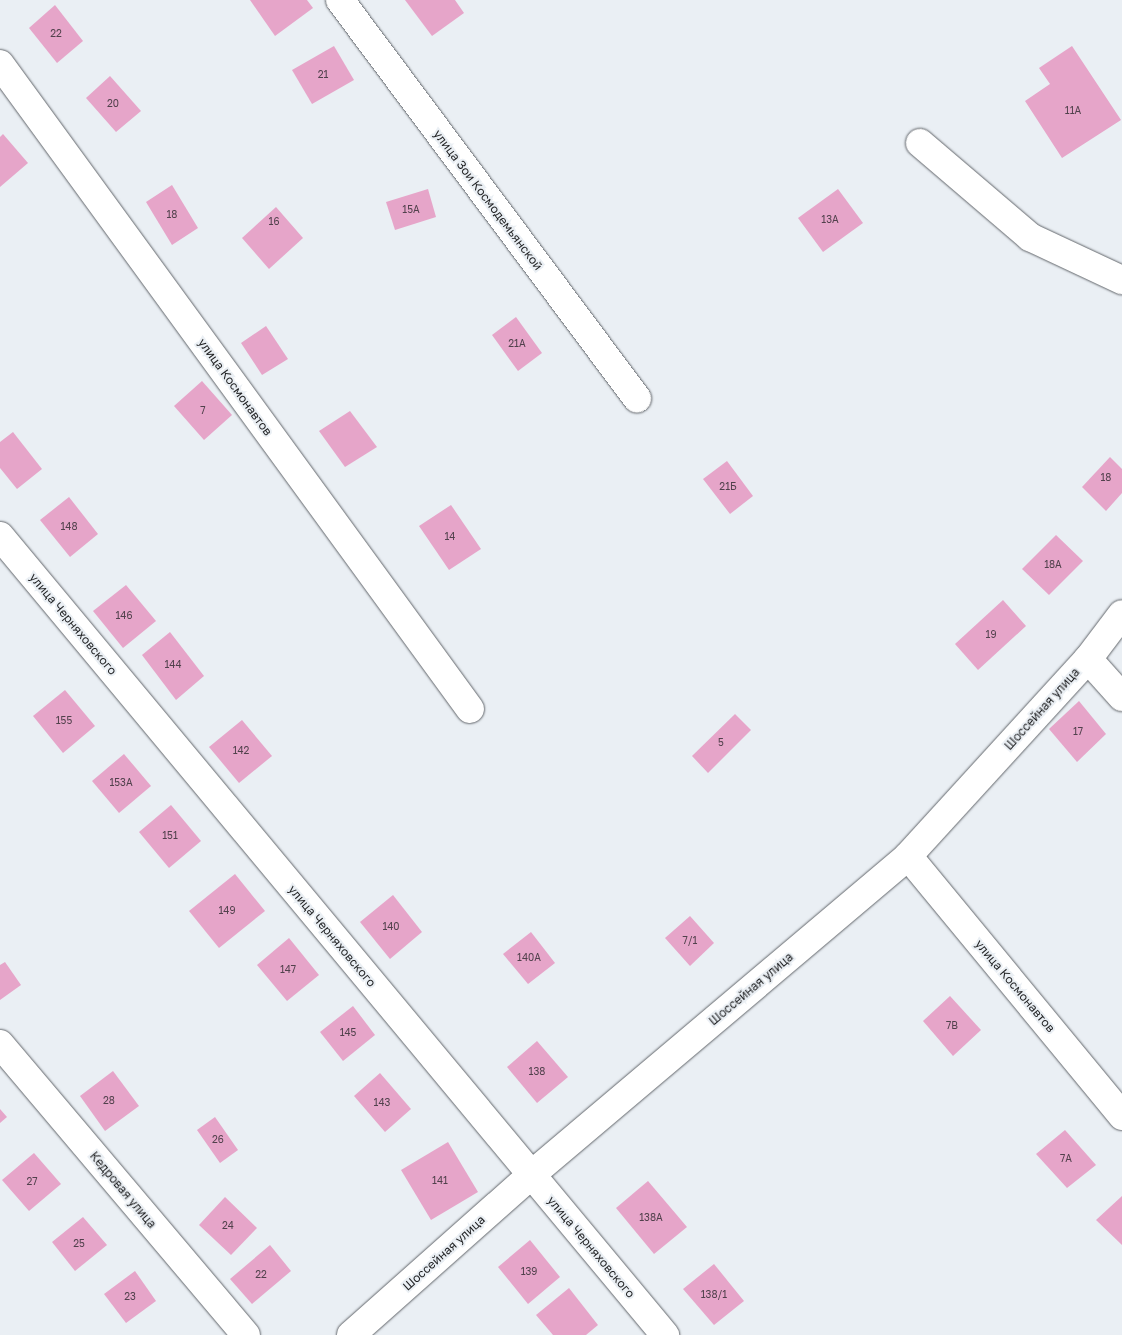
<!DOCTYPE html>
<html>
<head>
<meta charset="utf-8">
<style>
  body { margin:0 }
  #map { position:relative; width:1122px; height:1335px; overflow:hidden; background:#eaeff4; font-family:"Golos Text",sans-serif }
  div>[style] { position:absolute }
  .building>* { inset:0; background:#e6a5c9 }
  .roads { filter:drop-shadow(0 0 1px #62666b) drop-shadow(0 0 1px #62666b) }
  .minor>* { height:28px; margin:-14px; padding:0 14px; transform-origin:14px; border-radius:14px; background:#fff }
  span { translate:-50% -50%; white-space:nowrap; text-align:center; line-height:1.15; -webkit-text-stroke:4px #eaeff4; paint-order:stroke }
  .number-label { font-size:10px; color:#51414c }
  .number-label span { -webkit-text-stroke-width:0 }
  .street-label { font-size:12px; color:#1f2022 }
</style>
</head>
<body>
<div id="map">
  <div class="building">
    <i style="clip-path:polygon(250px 0,307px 0,313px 8px,275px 36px)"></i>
    <i style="clip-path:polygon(405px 0,455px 0,464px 13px,432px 36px)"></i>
    <i style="clip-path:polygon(55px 5px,83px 41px,57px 63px,29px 28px)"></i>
    <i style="clip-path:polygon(334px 46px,354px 80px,312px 104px,292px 70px)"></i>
    <i style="clip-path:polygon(1072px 46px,1121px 120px,1062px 158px,1025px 101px,1050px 84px,1039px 68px)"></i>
    <i style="clip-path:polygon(110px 76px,141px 111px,116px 132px,86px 98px)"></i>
    <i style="clip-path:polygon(3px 134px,28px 163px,0 187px,0 137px)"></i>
    <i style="clip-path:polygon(172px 185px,198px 228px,172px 245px,146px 202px)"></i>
    <i style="clip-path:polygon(428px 189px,436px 217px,395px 230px,386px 202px)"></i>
    <i style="clip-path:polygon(838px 189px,863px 223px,823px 252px,798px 218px)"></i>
    <i style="clip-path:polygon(276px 207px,303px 238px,269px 269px,242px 238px)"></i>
    <i style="clip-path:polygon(516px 317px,542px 353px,518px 371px,492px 335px)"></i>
    <i style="clip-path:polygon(266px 326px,288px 359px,262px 375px,241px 343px)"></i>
    <i style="clip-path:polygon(202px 381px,232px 415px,204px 440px,174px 406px)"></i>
    <i style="clip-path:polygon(350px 411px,377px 447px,345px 467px,319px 431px)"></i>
    <i style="clip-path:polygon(13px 432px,42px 469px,17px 489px,0 468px,0 442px)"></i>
    <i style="clip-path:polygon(1110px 457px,1122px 469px,1122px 493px,1106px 511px,1082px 487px)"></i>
    <i style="clip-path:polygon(727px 461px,753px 496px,730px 514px,703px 479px)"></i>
    <i style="clip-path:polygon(69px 497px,98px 534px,70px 557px,40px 520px)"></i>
    <i style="clip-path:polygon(451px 505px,481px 549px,449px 570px,419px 526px)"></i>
    <i style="clip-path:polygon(1056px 535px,1083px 561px,1049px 595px,1022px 569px)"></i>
    <i style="clip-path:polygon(126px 585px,156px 621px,123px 648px,93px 611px)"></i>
    <i style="clip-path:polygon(1003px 600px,1026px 626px,978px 670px,955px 644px)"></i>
    <i style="clip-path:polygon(170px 632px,204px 676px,176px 700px,142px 655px)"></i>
    <i style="clip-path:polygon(65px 690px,95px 726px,63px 753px,33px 716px)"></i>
    <i style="clip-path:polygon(1079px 701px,1106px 734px,1077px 762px,1049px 729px)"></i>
    <i style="clip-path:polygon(735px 714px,751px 730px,708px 773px,692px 756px)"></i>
    <i style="clip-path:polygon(242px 720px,272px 756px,239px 783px,209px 747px)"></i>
    <i style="clip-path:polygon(124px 754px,151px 786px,119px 813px,92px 781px)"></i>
    <i style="clip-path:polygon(171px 805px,201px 841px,169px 868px,139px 832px)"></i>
    <i style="clip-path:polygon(235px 874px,265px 911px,219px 948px,189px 911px)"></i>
    <i style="clip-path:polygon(393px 895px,422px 932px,390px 959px,360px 922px)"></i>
    <i style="clip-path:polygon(690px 916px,714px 943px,690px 966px,665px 938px)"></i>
    <i style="clip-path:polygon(531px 932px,555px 963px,528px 984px,503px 954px)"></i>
    <i style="clip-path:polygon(289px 938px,319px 975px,287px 1001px,257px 965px)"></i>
    <i style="clip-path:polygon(5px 962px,21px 985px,0 1000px,0 965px)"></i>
    <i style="clip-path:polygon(950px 996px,981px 1030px,953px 1056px,923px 1021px)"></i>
    <i style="clip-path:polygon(353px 1006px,375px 1035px,343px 1061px,320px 1032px)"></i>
    <i style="clip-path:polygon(537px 1041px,568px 1077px,537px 1103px,507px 1067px)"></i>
    <i style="clip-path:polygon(113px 1071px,139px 1106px,105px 1131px,80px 1096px)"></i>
    <i style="clip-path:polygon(380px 1073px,411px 1109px,385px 1132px,354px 1096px)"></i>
    <i style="clip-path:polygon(0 1109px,7px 1117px,0 1123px)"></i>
    <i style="clip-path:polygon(215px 1117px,238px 1150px,220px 1163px,197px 1130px)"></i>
    <i style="clip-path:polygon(1065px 1130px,1096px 1165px,1067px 1188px,1036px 1154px)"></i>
    <i style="clip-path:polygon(448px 1142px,478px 1192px,431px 1220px,401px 1170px)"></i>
    <i style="clip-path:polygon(34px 1153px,61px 1184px,29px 1211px,2px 1180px)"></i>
    <i style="clip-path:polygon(648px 1181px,687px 1227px,654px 1254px,616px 1208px)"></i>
    <i style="clip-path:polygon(1122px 1196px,1122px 1245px,1096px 1220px)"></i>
    <i style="clip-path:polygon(225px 1197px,257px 1228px,231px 1255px,199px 1225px)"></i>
    <i style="clip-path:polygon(83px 1217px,107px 1245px,75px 1271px,52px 1242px)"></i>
    <i style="clip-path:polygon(530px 1240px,560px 1277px,528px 1304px,498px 1267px)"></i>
    <i style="clip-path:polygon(270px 1245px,291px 1271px,252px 1304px,230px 1279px)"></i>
    <i style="clip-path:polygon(714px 1264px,744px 1301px,714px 1325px,683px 1289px)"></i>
    <i style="clip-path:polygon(135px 1271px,156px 1301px,126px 1323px,104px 1294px)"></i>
    <i style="clip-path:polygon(569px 1288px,598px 1325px,586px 1335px,553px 1335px,536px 1315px)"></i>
  </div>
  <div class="roads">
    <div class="minor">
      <i style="left:340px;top:0;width:497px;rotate:53.3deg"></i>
      <i style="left:0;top:64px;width:798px;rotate:53.92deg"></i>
      <i style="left:920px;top:143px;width:145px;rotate:40.5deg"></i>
      <i style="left:1030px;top:237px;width:102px;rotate:25.1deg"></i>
      <i style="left:0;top:536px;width:1040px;rotate:50.23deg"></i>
      <i style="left:1088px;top:659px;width:51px;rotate:48.2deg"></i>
      <i style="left:908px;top:856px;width:337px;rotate:50.5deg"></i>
      <i style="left:0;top:1044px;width:381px;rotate:49.8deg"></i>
      <i style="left:351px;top:1335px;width:241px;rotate:-41.6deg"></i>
      <i style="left:531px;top:1175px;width:494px;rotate:-40.2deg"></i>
      <i style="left:908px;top:856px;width:267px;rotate:-47.6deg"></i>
      <i style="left:1088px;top:659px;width:56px;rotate:-52.9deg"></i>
    </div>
  </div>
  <div class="number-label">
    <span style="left:56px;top:34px">22</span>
    <span style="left:323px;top:75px">21</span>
    <span style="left:113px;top:104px">20</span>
    <span style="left:1073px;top:111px">11А</span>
    <span style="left:411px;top:210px">15А</span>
    <span style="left:172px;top:215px">18</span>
    <span style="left:830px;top:220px">13А</span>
    <span style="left:274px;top:222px">16</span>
    <span style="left:517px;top:344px">21А</span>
    <span style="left:203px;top:411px">7</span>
    <span style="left:1106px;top:478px">18</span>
    <span style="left:728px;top:487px">21Б</span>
    <span style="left:69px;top:527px">148</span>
    <span style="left:450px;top:537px">14</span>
    <span style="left:1053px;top:565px">18А</span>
    <span style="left:124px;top:616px">146</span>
    <span style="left:991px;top:635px">19</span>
    <span style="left:173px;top:665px">144</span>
    <span style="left:64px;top:721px">155</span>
    <span style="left:1078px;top:732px">17</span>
    <span style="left:721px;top:743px">5</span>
    <span style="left:241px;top:751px">142</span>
    <span style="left:121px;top:783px">153А</span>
    <span style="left:170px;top:836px">151</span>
    <span style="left:227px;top:911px">149</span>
    <span style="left:391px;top:927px">140</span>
    <span style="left:690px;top:941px">7/1</span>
    <span style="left:529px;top:958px">140А</span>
    <span style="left:288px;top:970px">147</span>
    <span style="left:952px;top:1026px">7В</span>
    <span style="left:348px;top:1033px">145</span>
    <span style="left:537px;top:1072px">138</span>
    <span style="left:109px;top:1101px">28</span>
    <span style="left:382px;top:1103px">143</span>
    <span style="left:218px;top:1140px">26</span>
    <span style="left:1066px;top:1159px">7А</span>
    <span style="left:440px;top:1181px">141</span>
    <span style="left:32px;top:1182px">27</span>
    <span style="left:651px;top:1218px">138А</span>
    <span style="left:228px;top:1226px">24</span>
    <span style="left:79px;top:1244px">25</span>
    <span style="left:529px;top:1272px">139</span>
    <span style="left:261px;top:1275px">22</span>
    <span style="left:714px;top:1295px">138/1</span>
    <span style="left:130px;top:1297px">23</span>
  </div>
  <div class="street-label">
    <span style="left:488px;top:200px;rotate:53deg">улица Зои Космодемьянской</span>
    <span style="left:235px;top:387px;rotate:54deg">улица Космонавтов</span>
    <span style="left:73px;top:624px;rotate:50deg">улица Черняховского</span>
    <span style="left:1042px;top:709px;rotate:-48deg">Шоссейная улица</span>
    <span style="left:332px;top:936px;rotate:50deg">улица Черняховского</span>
    <span style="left:1015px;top:986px;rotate:50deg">улица Космонавтов</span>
    <span style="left:751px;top:989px;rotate:-40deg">Шоссейная улица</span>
    <span style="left:123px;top:1190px;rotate:50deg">Кедровая улица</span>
    <span style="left:591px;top:1247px;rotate:50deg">улица Черняховского</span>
    <span style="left:444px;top:1253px;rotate:-42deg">Шоссейная улица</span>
  </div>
</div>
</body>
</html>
